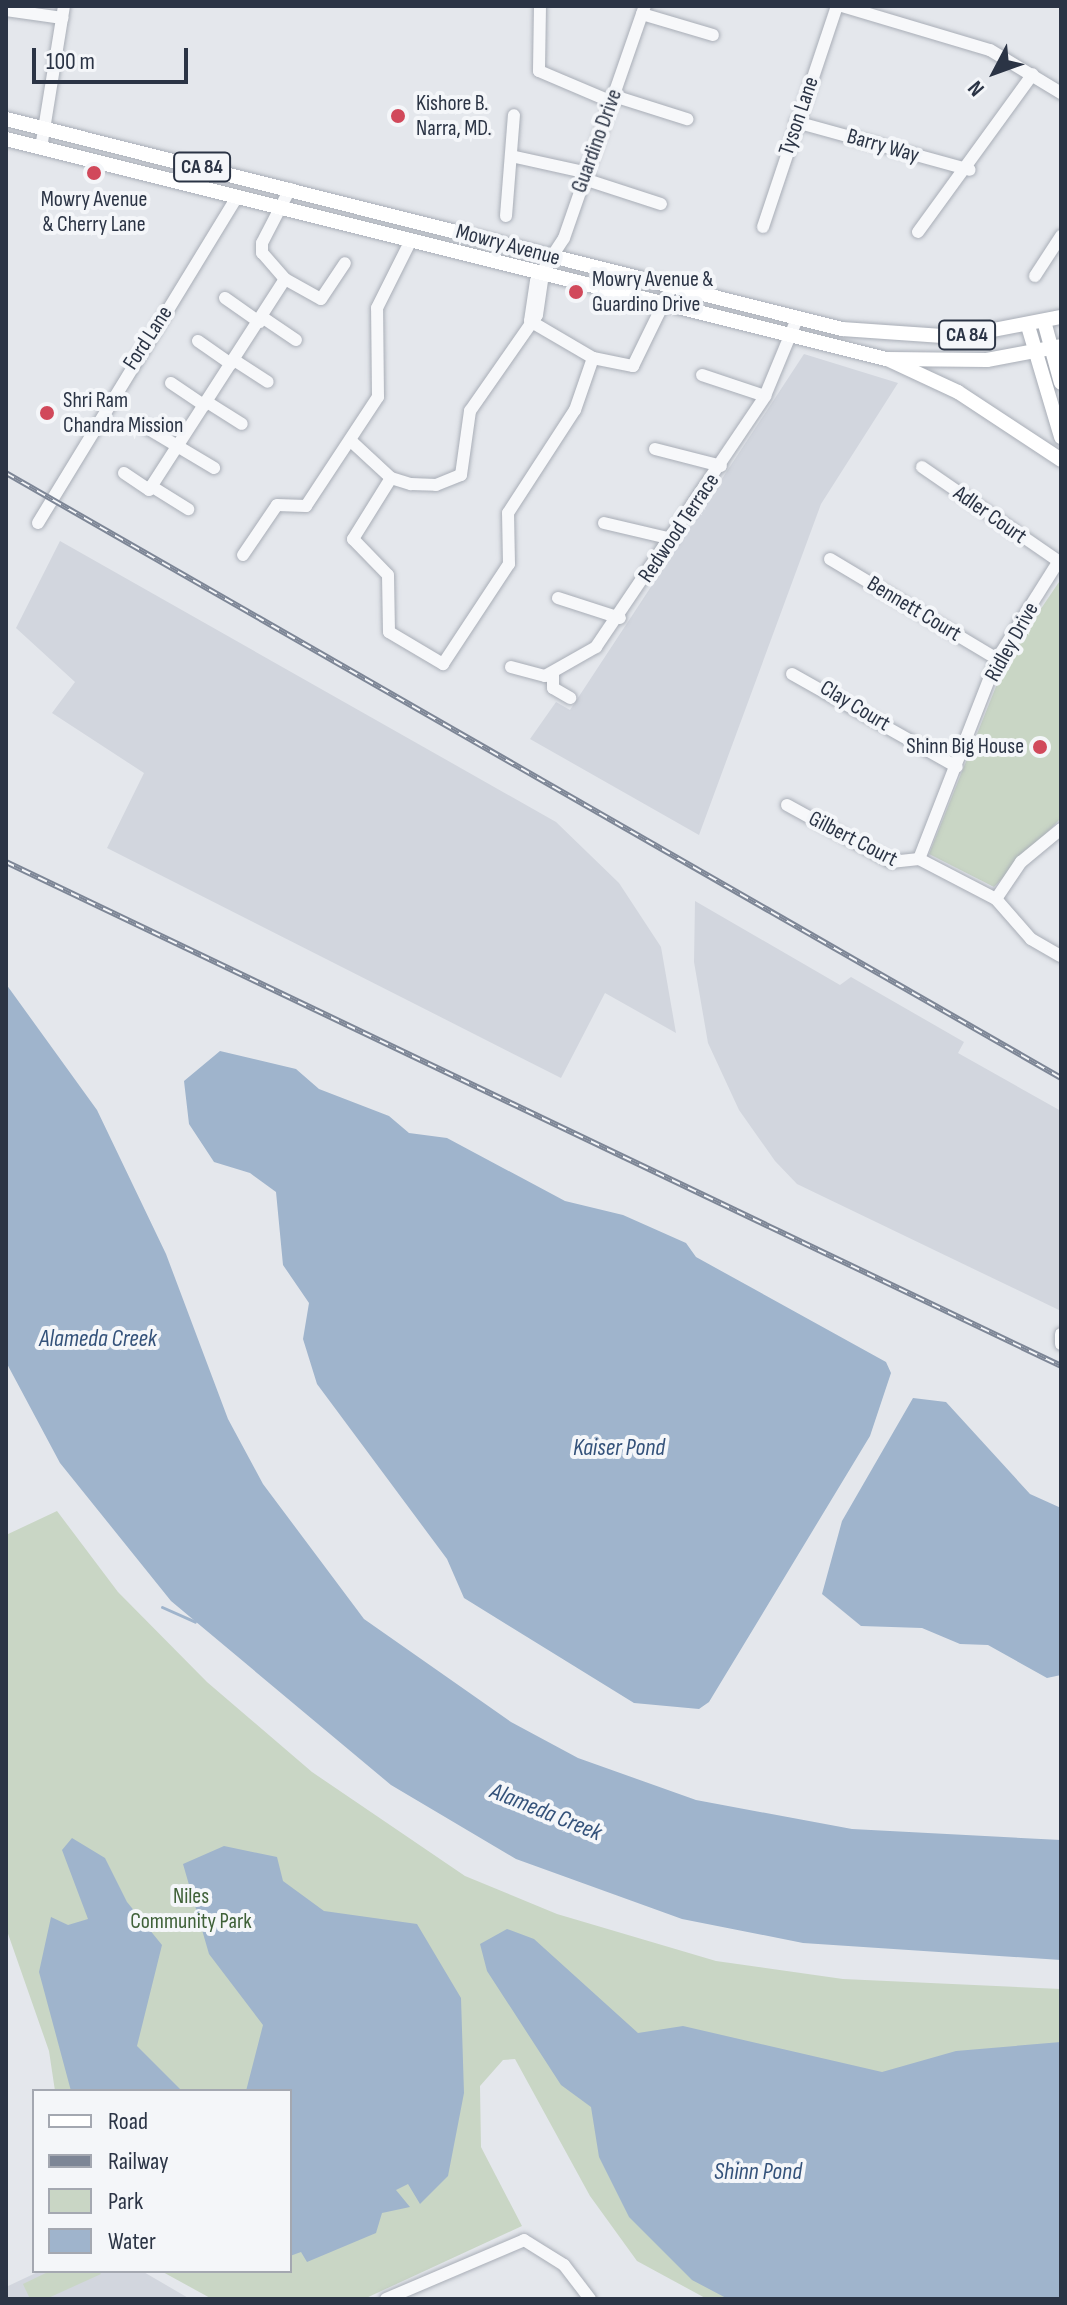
<!DOCTYPE html>
<html>
<head>
<meta charset="utf-8">
<style>
  body { margin:0 }
  #map { position:relative; width:1067px; height:2305px; overflow:hidden; background:#e4e7ec; font-family:"Sofia Sans Condensed",sans-serif }
  div>[style] { position:absolute }
  .built>* { inset:0; background:#d2d6de }
  .green>* { inset:0; background:#c9d6c5 }
  .water>* { inset:0; background:#9fb4cc }
  .stream>* { height:3px; margin:-1.5px; padding:0 1.5px; transform-origin:1.5px; border-radius:1.5px; background:#9fb4cc }
  .roads { filter:drop-shadow(0 0 2px #a9aeb7) drop-shadow(0 0 2px #a9aeb7) }
  .minor>* { height:12px; margin:-6px; padding:0 6px; transform-origin:6px; border-radius:6px; background:#f7f8fa }
  .major>* { height:14px; margin:-7px; padding:0 7px; transform-origin:7px; border-radius:7px; background:#fff }
  .rail>* { height:6px; margin-top:-3px; transform-origin:0; background:repeating-linear-gradient(90deg,#f4f6f9 0 9px,#7d8696 0 18px); box-sizing:border-box; border-block:2px solid #7d8696 }
  .dots>* { width:22px; height:22px; translate:-50% -50%; box-sizing:border-box; border:4px solid #f4f6f9; border-radius:50% }
  span { translate:-50% -50%; white-space:nowrap; text-align:center; line-height:1.15; -webkit-text-stroke:8px #f4f6f9; paint-order:stroke }
  .shield-label span { padding:2px 6px; background:#f4f6f9; border:2px solid; border-radius:6px; -webkit-text-stroke-width:0 }
  .shield-label { font-size:20px; color:#2b3445; font-weight:700 }
  .poi-label { font-size:22px; color:#2b3445 }
  .left { translate:0 -50%; text-align:left }
  .right { translate:-100% -50%; text-align:right }
  .street-label { font-size:22px; color:#2b3445 }
  .park-label { font-size:22px; color:#3f6138 }
  .water-label { font-size:24px; color:#34527a; font-style:italic }
  .frame { position:absolute; inset:0; border:8px solid #2b3445; pointer-events:none }
  .legend { position:absolute; left:32px; top:2089px; width:260px; height:184px; box-sizing:border-box; background:#f4f6f9; border:2px solid #a4a8b1; margin:0; padding:10px 14px; list-style:none; font-size:24px; color:#2b3445 }
  .legend li { display:flex; align-items:center; gap:16px; height:40px }
  .legend b { width:40px; border:2px solid #a4a8b1 }
  .north { position:absolute; left:955px; top:32px; width:80px; height:80px; -webkit-text-stroke:6px #f4f6f9; paint-order:stroke; rotate:229deg; font-size:22px; font-weight:700; line-height:32px; text-align:center; color:#2b3445 }
  .north::after { content:''; display:block; margin:auto; width:28px; height:36px; background:#2b3445; clip-path:polygon(50% 0,100% 100%,50% 72%,0 100%) }
  .scale { position:absolute; left:32px; top:48px; width:156px; height:36px; box-sizing:border-box; border:4px solid #2b3445; border-top:0; padding-left:10px; font-size:24px; line-height:28px; white-space:nowrap; color:#2b3445; -webkit-text-stroke:6px #f4f6f9; paint-order:stroke }
</style>
</head>
<body>
<div id="map">
  <div class="built">
    <i style="clip-path:polygon(804px 354px,898px 383px,821px 504px,699px 835px,530px 739px,556px 702px,570px 710px)"></i>
    <i style="clip-path:polygon(60px 541px,556px 822px,619px 883px,661px 947px,676px 1033px,605px 993px,561px 1078px,107px 848px,144px 773px,52px 713px,75px 682px,16px 628px)"></i>
    <i style="clip-path:polygon(695px 901px,840px 985px,851px 977px,964px 1042px,958px 1053px,1061px 1111px,1061px 1311px,797px 1184px,775px 1161px,739px 1110px,708px 1043px,694px 962px)"></i>
    <i style="clip-path:polygon(40px 2271px,142px 2271px,190px 2299px,6px 2299px,6px 2287px)"></i>
  </div>
  <div class="green">
    <i style="clip-path:polygon(1061px 579px,1061px 818px,994px 887px,929px 854px,1007px 659px)"></i>
    <i style="clip-path:polygon(57px 1511px,118px 1592px,207px 1682px,312px 1772px,465px 1876px,557px 1914px,716px 1961px,843px 1979px,1061px 1989px,1061px 2299px,707px 2299px,637px 2261px,590px 2196px,515px 2059px,503px 2060px,480px 2086px,481px 2147px,522px 2226px,364px 2299px,212px 2299px,161px 2271px,290px 2271px,290px 2091px,55px 2091px,49px 2051px,6px 1928px,6px 1535px)"></i>
    <i style="clip-path:polygon(50px 2271px,99px 2271px,101px 2274px,46px 2299px,30px 2299px,23px 2284px)"></i>
  </div>
  <div class="water">
    <i style="clip-path:polygon(6px 984px,97px 1110px,166px 1254px,228px 1419px,263px 1484px,364px 1619px,511px 1722px,578px 1758px,696px 1800px,852px 1829px,1061px 1840px,1061px 1960px,803px 1943px,682px 1919px,516px 1859px,391px 1785px,171px 1601px,60px 1463px,6px 1362px)"></i>
    <i style="clip-path:polygon(220px 1051px,296px 1069px,319px 1089px,389px 1116px,409px 1133px,447px 1138px,565px 1201px,623px 1215px,686px 1243px,696px 1257px,886px 1362px,891px 1373px,870px 1436px,709px 1702px,699px 1709px,634px 1703px,464px 1598px,447px 1559px,317px 1384px,303px 1339px,309px 1303px,283px 1265px,276px 1192px,250px 1173px,214px 1162px,189px 1124px,184px 1081px)"></i>
    <i style="clip-path:polygon(913px 1398px,946px 1402px,1030px 1494px,1061px 1508px,1061px 1675px,1047px 1678px,988px 1645px,960px 1644px,922px 1628px,861px 1626px,822px 1594px,842px 1521px)"></i>
    <i style="clip-path:polygon(72px 1838px,105px 1858px,127px 1902px,162px 1945px,137px 2046px,182px 2091px,71px 2091px,39px 1972px,51px 1917px,68px 1925px,88px 1919px,62px 1850px)"></i>
    <i style="clip-path:polygon(224px 1846px,277px 1857px,283px 1881px,324px 1911px,417px 1924px,461px 1998px,464px 2093px,448px 2176px,420px 2204px,408px 2184px,396px 2190px,410px 2207px,382px 2213px,376px 2233px,307px 2262px,301px 2252px,290px 2256px,290px 2091px,246px 2091px,263px 2025px,209px 1954px,183px 1864px)"></i>
    <i style="clip-path:polygon(507px 1929px,534px 1939px,638px 2033px,683px 2026px,882px 2072px,956px 2051px,1061px 2042px,1061px 2299px,728px 2299px,692px 2280px,629px 2217px,599px 2157px,591px 2107px,561px 2085px,487px 1971px,480px 1944px)"></i>
  </div>
  <div class="stream">
    <i style="left:162px;top:1607px;width:36px;rotate:24deg"></i>
  </div>
  <div class="roads">
    <div class="minor">
      <i style="left:540px;top:6px;width:65px;rotate:90.9deg"></i>
      <i style="left:539px;top:71px;width:79px;rotate:23deg"></i>
      <i style="left:842px;top:6px;width:154px;rotate:16.6deg"></i>
      <i style="left:990px;top:50px;width:83px;rotate:31.2deg"></i>
      <i style="left:6px;top:10px;width:57px;rotate:8.1deg"></i>
      <i style="left:642px;top:14px;width:74px;rotate:16.5deg"></i>
      <i style="left:614px;top:96px;width:77px;rotate:17.5deg"></i>
      <i style="left:796px;top:122px;width:180px;rotate:15.4deg"></i>
      <i style="left:41px;top:148px;width:144px;rotate:-80.8deg"></i>
      <i style="left:511px;top:156px;width:75px;rotate:12.4deg"></i>
      <i style="left:581px;top:178px;width:84px;rotate:18deg"></i>
      <i style="left:506px;top:216px;width:101px;rotate:-85.5deg"></i>
      <i style="left:763px;top:227px;width:233px;rotate:-71.5deg"></i>
      <i style="left:918px;top:232px;width:195px;rotate:-54deg"></i>
      <i style="left:1035px;top:276px;width:48px;rotate:-57deg"></i>
      <i style="left:285px;top:279px;width:35px;rotate:-131deg"></i>
      <i style="left:262px;top:253px;width:10px;rotate:-90deg"></i>
      <i style="left:262px;top:243px;width:61px;rotate:-62.6deg"></i>
      <i style="left:285px;top:279px;width:41px;rotate:29.1deg"></i>
      <i style="left:321px;top:299px;width:43px;rotate:-56.3deg"></i>
      <i style="left:225px;top:298px;width:42px;rotate:35.2deg"></i>
      <i style="left:262px;top:317px;width:41px;rotate:34.1deg"></i>
      <i style="left:530px;top:321px;width:40px;rotate:-81.5deg"></i>
      <i style="left:536px;top:281px;width:51px;rotate:-56.9deg"></i>
      <i style="left:564px;top:238px;width:246px;rotate:-70.8deg"></i>
      <i style="left:530px;top:321px;width:73px;rotate:30.4deg"></i>
      <i style="left:593px;top:358px;width:41px;rotate:11.3deg"></i>
      <i style="left:633px;top:366px;width:85px;rotate:-64deg"></i>
      <i style="left:198px;top:341px;width:40px;rotate:34.9deg"></i>
      <i style="left:234px;top:360px;width:40px;rotate:32.9deg"></i>
      <i style="left:702px;top:375px;width:66px;rotate:18.4deg"></i>
      <i style="left:171px;top:383px;width:40px;rotate:34deg"></i>
      <i style="left:207px;top:402px;width:41px;rotate:32.2deg"></i>
      <i style="left:142px;top:425px;width:84px;rotate:30.8deg"></i>
      <i style="left:351px;top:441px;width:54px;rotate:42.8deg"></i>
      <i style="left:391px;top:478px;width:21px;rotate:17deg"></i>
      <i style="left:411px;top:484px;width:25px;rotate:2deg"></i>
      <i style="left:436px;top:485px;width:27px;rotate:-22deg"></i>
      <i style="left:461px;top:475px;width:65px;rotate:-82deg"></i>
      <i style="left:470px;top:411px;width:117px;rotate:-55.1deg"></i>
      <i style="left:537px;top:315px;width:41px;rotate:-81.7deg"></i>
      <i style="left:655px;top:449px;width:68px;rotate:14.4deg"></i>
      <i style="left:922px;top:467px;width:169px;rotate:34.6deg"></i>
      <i style="left:124px;top:473px;width:30px;rotate:34deg"></i>
      <i style="left:149px;top:490px;width:251px;rotate:-57.2deg"></i>
      <i style="left:391px;top:478px;width:72px;rotate:121.9deg"></i>
      <i style="left:353px;top:539px;width:50px;rotate:45.8deg"></i>
      <i style="left:388px;top:575px;width:57px;rotate:89deg"></i>
      <i style="left:389px;top:632px;width:63px;rotate:30.7deg"></i>
      <i style="left:443px;top:664px;width:120px;rotate:-56.6deg"></i>
      <i style="left:509px;top:564px;width:51px;rotate:-91.1deg"></i>
      <i style="left:508px;top:513px;width:123px;rotate:-57deg"></i>
      <i style="left:575px;top:410px;width:55px;rotate:-70.9deg"></i>
      <i style="left:151px;top:486px;width:44px;rotate:31.9deg"></i>
      <i style="left:38px;top:523px;width:382px;rotate:-58.6deg"></i>
      <i style="left:604px;top:523px;width:70px;rotate:13.2deg"></i>
      <i style="left:243px;top:555px;width:60px;rotate:-55.8deg"></i>
      <i style="left:277px;top:505px;width:29px;rotate:2deg"></i>
      <i style="left:306px;top:506px;width:131px;rotate:-56.6deg"></i>
      <i style="left:378px;top:397px;width:89px;rotate:-90.6deg"></i>
      <i style="left:377px;top:308px;width:76px;rotate:-63.4deg"></i>
      <i style="left:830px;top:559px;width:195px;rotate:30.9deg"></i>
      <i style="left:558px;top:598px;width:65px;rotate:17.9deg"></i>
      <i style="left:511px;top:667px;width:35px;rotate:15deg"></i>
      <i style="left:545px;top:676px;width:59px;rotate:-29.6deg"></i>
      <i style="left:596px;top:647px;width:303px;rotate:-56deg"></i>
      <i style="left:765px;top:396px;width:81px;rotate:-67.5deg"></i>
      <i style="left:553px;top:673px;width:15px;rotate:90deg"></i>
      <i style="left:553px;top:688px;width:20px;rotate:30deg"></i>
      <i style="left:792px;top:674px;width:189px;rotate:29.4deg"></i>
      <i style="left:787px;top:805px;width:119px;rotate:28.7deg"></i>
      <i style="left:891px;top:862px;width:28px;rotate:-6deg"></i>
      <i style="left:919px;top:859px;width:215px;rotate:-68.7deg"></i>
      <i style="left:997px;top:659px;width:115px;rotate:-57.8deg"></i>
      <i style="left:919px;top:859px;width:87px;rotate:27.5deg"></i>
      <i style="left:996px;top:899px;width:53px;rotate:48.8deg"></i>
      <i style="left:1031px;top:939px;width:34px;rotate:30deg"></i>
      <i style="left:996px;top:899px;width:45px;rotate:-56deg"></i>
      <i style="left:1021px;top:862px;width:52px;rotate:-39.5deg"></i>
      <i style="left:1061px;top:1334px;width:10px;rotate:90deg"></i>
      <i style="left:386px;top:2299px;width:150px;rotate:-23.1deg"></i>
      <i style="left:524px;top:2240px;width:47px;rotate:32deg"></i>
      <i style="left:564px;top:2265px;width:43px;rotate:52.6deg"></i>
    </div>
    <div class="major">
      <i style="left:6px;top:119px;width:862px;rotate:14.1deg"></i>
      <i style="left:842px;top:329px;width:115px;rotate:4deg"></i>
      <i style="left:957px;top:337px;width:106px;rotate:-10.9deg"></i>
      <i style="left:6px;top:139px;width:907px;rotate:14.04deg"></i>
      <i style="left:886px;top:359px;width:101px;rotate:0.6deg"></i>
      <i style="left:987px;top:360px;width:75px;rotate:-10.7deg"></i>
      <i style="left:1044px;top:321px;width:64px;rotate:74.7deg"></i>
      <i style="left:1028px;top:326px;width:116px;rotate:73.4deg"></i>
      <i style="left:887px;top:359px;width:78px;rotate:24.9deg"></i>
      <i style="left:958px;top:392px;width:123px;rotate:33.4deg"></i>
    </div>
  </div>
  <div class="rail">
    <i style="left:6px;top:473px;width:1216px;rotate:29.83deg"></i>
    <i style="left:6px;top:862px;width:1169px;rotate:25.53deg"></i>
  </div>
  <div class="dots">
    <i style="left:398px;top:116px;background:#d1495b"></i>
    <i style="left:94px;top:173px;background:#d1495b"></i>
    <i style="left:576px;top:292px;background:#d1495b"></i>
    <i style="left:47px;top:413px;background:#d1495b"></i>
    <i style="left:1040px;top:747px;background:#d1495b"></i>
  </div>
  <div class="shield-label">
    <span style="left:202px;top:167px">CA 84</span>
    <span style="left:967px;top:335px">CA 84</span>
  </div>
  <div class="poi-label">
    <span class="left" style="left:416px;top:116px">Kishore B.<br>Narra, MD.</span>
    <span style="left:94px;top:212px">Mowry Avenue<br>&amp; Cherry Lane</span>
    <span class="left" style="left:592px;top:292px">Mowry Avenue &amp;<br>Guardino Drive</span>
    <span class="left" style="left:63px;top:413px">Shri Ram<br>Chandra Mission</span>
    <span class="right" style="left:1024px;top:747px">Shinn Big House</span>
  </div>
  <div class="street-label">
    <span style="left:799px;top:116px;rotate:-71deg">Tyson Lane</span>
    <span style="left:597px;top:141px;rotate:-70deg">Guardino Drive</span>
    <span style="left:883px;top:146px;rotate:16deg">Barry Way</span>
    <span style="left:508px;top:245px;rotate:15deg">Mowry Avenue</span>
    <span style="left:148px;top:338px;rotate:-57deg">Ford Lane</span>
    <span style="left:990px;top:515px;rotate:35deg">Adler Court</span>
    <span style="left:679px;top:528px;rotate:-56deg">Redwood Terrace</span>
    <span style="left:914px;top:609px;rotate:31deg">Bennett Court</span>
    <span style="left:1012px;top:642px;rotate:-61deg">Ridley Drive</span>
    <span style="left:855px;top:706px;rotate:31deg">Clay Court</span>
    <span style="left:853px;top:839px;rotate:27deg">Gilbert Court</span>
  </div>
  <div class="park-label">
    <span style="left:191px;top:1909px">Niles<br>Community Park</span>
  </div>
  <div class="water-label">
    <span style="left:98px;top:1339px">Alameda Creek</span>
    <span style="left:619px;top:1448px">Kaiser Pond</span>
    <span style="left:546px;top:1812px;rotate:22deg">Alameda Creek</span>
    <span style="left:758px;top:2172px">Shinn Pond</span>
  </div>
  <div class="frame"></div>
  <ul class="legend">
  <li><b style="height:10px;background:#fff"></b>Road</li>
  <li><b style="height:10px;background:#7d8696"></b>Railway</li>
  <li><b style="height:22px;background:#c9d6c5"></b>Park</li>
  <li><b style="height:22px;background:#9fb4cc"></b>Water</li>
  </ul>
  <div class="north">N</div>
  <div class="scale">100 m</div>
</div>
</body>
</html>
